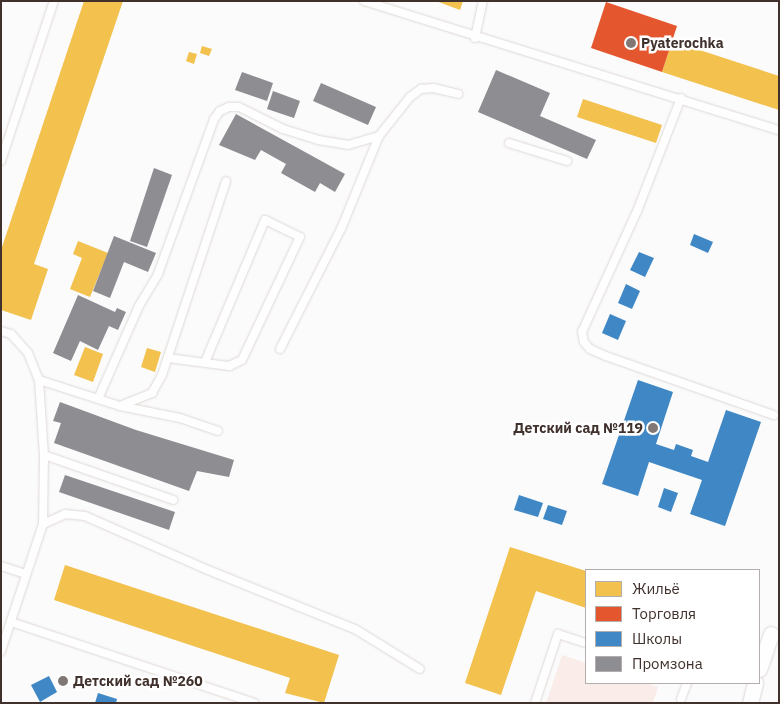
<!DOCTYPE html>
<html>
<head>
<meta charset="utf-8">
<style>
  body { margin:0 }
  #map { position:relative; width:780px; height:704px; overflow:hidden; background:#fbfbfb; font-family:"IBM Plex Sans",sans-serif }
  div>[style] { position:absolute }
  .green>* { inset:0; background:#f9ece9 }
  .homes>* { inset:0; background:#f2c14e }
  .shops>* { inset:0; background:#e4572e }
  .schools>* { inset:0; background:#3f88c5 }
  .industry>* { inset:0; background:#8d8d92 }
  .roads { filter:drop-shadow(0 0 1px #dfd8d6) drop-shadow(0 0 1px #dfd8d6) }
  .lane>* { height:8px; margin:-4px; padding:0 4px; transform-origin:4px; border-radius:4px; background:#fefefe }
  .street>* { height:15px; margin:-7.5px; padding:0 7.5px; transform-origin:7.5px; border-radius:7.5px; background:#fefefe }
  .dots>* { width:14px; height:14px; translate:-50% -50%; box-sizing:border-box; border:2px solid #fff; border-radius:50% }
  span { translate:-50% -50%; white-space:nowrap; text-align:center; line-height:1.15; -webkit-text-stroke:5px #fff; paint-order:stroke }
  .poi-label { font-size:14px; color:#40312d; font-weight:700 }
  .left { translate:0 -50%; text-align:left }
  .right { translate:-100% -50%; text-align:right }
  .frame { position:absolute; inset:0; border:2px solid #40312d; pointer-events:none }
  .legend { position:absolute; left:585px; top:569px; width:175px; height:115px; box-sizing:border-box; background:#fff; border:1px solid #b3adab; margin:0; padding:6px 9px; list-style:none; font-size:15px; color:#40312d }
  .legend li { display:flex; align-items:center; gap:10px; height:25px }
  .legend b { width:25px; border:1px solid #b3adab }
</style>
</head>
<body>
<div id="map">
  <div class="green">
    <i style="clip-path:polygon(562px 655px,586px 663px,586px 683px,646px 683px,658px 687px,653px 703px,546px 703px)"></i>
  </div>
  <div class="homes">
    <i style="clip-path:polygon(84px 1px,123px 1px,34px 264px,48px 269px,31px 320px,1px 310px,1px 250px)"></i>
    <i style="clip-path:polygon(436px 1px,463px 1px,460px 10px)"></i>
    <i style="clip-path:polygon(672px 41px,779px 76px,779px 110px,662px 72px)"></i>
    <i style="clip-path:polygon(202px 46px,212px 49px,209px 56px,200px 53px)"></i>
    <i style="clip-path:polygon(189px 52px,197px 54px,194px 64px,186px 61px)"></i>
    <i style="clip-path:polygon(583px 99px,662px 125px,656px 143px,577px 117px)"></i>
    <i style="clip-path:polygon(78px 241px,108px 253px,90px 297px,70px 289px,82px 258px,73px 254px)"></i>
    <i style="clip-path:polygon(85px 347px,103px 354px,93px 382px,74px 375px)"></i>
    <i style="clip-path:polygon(147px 348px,161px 352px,155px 372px,141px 367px)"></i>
    <i style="clip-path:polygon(510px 547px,586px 571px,586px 608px,536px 591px,501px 695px,465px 683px)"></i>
    <i style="clip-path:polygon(65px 565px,339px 655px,324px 703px,285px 693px,290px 678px,54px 600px)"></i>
  </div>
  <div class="shops">
    <i style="clip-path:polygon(606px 2px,677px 26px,662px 72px,591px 48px)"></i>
  </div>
  <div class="schools">
    <i style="clip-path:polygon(694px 234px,713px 242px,708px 253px,690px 245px)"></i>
    <i style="clip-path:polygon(639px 252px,654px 258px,645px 277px,630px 270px)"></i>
    <i style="clip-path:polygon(626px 284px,640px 291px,632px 309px,618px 303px)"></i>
    <i style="clip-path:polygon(610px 314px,626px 321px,618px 340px,602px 333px)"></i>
    <i style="clip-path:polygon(638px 380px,673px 392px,656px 444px,674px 450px,676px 444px,693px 450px,691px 456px,708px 462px,726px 410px,761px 422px,725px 526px,690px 514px,702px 480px,649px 462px,638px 496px,602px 484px)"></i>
    <i style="clip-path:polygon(664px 488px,678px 493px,671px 512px,658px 507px)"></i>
    <i style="clip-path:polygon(519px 495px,543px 503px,538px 517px,514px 510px)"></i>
    <i style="clip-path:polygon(548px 505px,567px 511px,562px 525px,543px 519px)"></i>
    <i style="clip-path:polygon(49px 676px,57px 692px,40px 702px,31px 685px)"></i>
    <i style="clip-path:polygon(98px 693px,117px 699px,116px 703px,95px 703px)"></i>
  </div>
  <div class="industry">
    <i style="clip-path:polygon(496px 70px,550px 93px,540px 116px,596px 140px,587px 159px,478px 112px)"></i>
    <i style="clip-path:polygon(242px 72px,273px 83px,267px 101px,235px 90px)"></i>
    <i style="clip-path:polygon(321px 83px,376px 107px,368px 125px,313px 101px)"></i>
    <i style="clip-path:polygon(273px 91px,300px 101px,294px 118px,267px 109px)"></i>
    <i style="clip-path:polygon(236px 114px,345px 174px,335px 192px,320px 183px,315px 192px,281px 173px,286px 164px,261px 150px,255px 160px,219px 145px)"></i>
    <i style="clip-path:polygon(154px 168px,172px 175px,147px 247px,130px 241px)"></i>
    <i style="clip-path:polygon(114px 236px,156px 253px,148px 272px,124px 262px,110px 298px,93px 291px)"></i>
    <i style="clip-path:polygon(78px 295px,115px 312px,117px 308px,126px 312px,118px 330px,109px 326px,98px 350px,80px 341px,71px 361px,53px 353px)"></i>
    <i style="clip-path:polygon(60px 402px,136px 430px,234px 460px,229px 477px,197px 471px,189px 491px,54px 443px,61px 423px,53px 421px)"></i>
    <i style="clip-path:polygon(65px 475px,175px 512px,169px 530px,59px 492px)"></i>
  </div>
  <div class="roads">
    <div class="lane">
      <i style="left:364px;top:1px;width:435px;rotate:17.3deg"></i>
      <i style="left:475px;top:38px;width:38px;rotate:-78deg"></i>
      <i style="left:681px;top:98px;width:119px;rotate:111.2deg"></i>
      <i style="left:638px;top:209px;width:135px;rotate:114.5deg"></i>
      <i style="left:582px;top:332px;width:10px;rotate:79deg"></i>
      <i style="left:584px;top:342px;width:9px;rotate:49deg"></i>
      <i style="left:590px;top:349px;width:17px;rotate:24deg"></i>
      <i style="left:606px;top:356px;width:178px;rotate:19.4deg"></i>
      <i style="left:509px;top:143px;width:61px;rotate:17.2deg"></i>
      <i style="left:1px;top:161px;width:169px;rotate:-71.7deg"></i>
      <i style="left:1px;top:331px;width:10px;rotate:17deg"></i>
      <i style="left:11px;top:334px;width:25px;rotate:48deg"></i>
      <i style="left:28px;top:353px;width:29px;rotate:68deg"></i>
      <i style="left:39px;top:380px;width:75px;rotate:86.2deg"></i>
      <i style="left:44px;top:455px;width:69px;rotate:90.8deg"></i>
      <i style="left:43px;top:524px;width:134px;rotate:108.3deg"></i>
      <i style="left:280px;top:349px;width:135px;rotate:-63.1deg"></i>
      <i style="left:341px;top:229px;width:100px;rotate:-67.8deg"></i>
      <i style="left:168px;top:358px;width:62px;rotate:7.5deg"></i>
      <i style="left:229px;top:366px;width:14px;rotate:-25deg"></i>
      <i style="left:242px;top:360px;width:136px;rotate:-64.8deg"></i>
      <i style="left:300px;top:237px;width:39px;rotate:-154deg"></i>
      <i style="left:265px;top:220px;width:154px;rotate:112.9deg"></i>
      <i style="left:39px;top:380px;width:85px;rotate:17.8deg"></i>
      <i style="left:120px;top:406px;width:61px;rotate:11.3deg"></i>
      <i style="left:180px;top:418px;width:40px;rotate:18.9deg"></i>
      <i style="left:98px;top:399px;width:102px;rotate:-66.2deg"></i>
      <i style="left:139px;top:306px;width:37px;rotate:-59deg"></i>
      <i style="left:158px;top:274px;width:165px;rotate:-70.1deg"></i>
      <i style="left:214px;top:119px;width:10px;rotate:-53deg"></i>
      <i style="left:220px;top:111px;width:10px;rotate:-24deg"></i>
      <i style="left:229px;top:107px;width:10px"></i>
      <i style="left:239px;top:107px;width:49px;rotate:26.6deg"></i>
      <i style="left:283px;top:129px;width:37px;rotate:17deg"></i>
      <i style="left:318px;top:140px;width:30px;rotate:9deg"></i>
      <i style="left:348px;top:145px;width:32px;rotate:-16deg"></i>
      <i style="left:379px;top:136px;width:50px;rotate:-51.5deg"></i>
      <i style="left:410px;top:97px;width:14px;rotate:-36deg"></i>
      <i style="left:421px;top:89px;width:12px;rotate:-5deg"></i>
      <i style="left:433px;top:88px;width:26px;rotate:13deg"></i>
      <i style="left:120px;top:406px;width:35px;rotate:-22deg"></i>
      <i style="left:152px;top:393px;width:21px;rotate:-61deg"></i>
      <i style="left:162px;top:375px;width:204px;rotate:-71.7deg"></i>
      <i style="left:44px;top:455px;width:137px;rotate:19.2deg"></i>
      <i style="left:43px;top:524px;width:24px;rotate:-24deg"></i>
      <i style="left:65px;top:514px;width:20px;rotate:6deg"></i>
      <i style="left:85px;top:516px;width:134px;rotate:23.7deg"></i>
      <i style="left:208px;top:570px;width:158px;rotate:21.9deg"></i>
      <i style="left:355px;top:629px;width:76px;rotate:31.6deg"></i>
      <i style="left:1px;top:566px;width:26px;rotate:18deg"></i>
      <i style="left:11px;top:622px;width:256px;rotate:18.4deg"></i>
      <i style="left:681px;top:699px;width:17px;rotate:-69deg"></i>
      <i style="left:535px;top:703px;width:73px;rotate:-71.6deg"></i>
      <i style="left:558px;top:634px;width:29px;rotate:18deg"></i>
    </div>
    <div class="street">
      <i style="left:759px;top:669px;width:37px;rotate:-71deg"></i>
      <i style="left:750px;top:703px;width:21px;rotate:-76deg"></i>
    </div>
  </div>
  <div class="dots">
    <i style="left:631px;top:43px;background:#817875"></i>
    <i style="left:653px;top:428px;background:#817875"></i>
    <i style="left:63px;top:681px;background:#817875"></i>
  </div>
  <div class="poi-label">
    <span class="left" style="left:641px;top:43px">Pyaterochka</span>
    <span class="right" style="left:643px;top:428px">Детский сад №119</span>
    <span class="left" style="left:73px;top:681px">Детский сад №260</span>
  </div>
  <div class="frame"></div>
  <ul class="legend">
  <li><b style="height:14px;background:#f2c14e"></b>Жильё</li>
  <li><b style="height:14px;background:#e4572e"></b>Торговля</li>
  <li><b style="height:14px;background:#3f88c5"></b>Школы</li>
  <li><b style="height:14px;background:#8d8d92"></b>Промзона</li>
  </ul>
</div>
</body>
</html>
